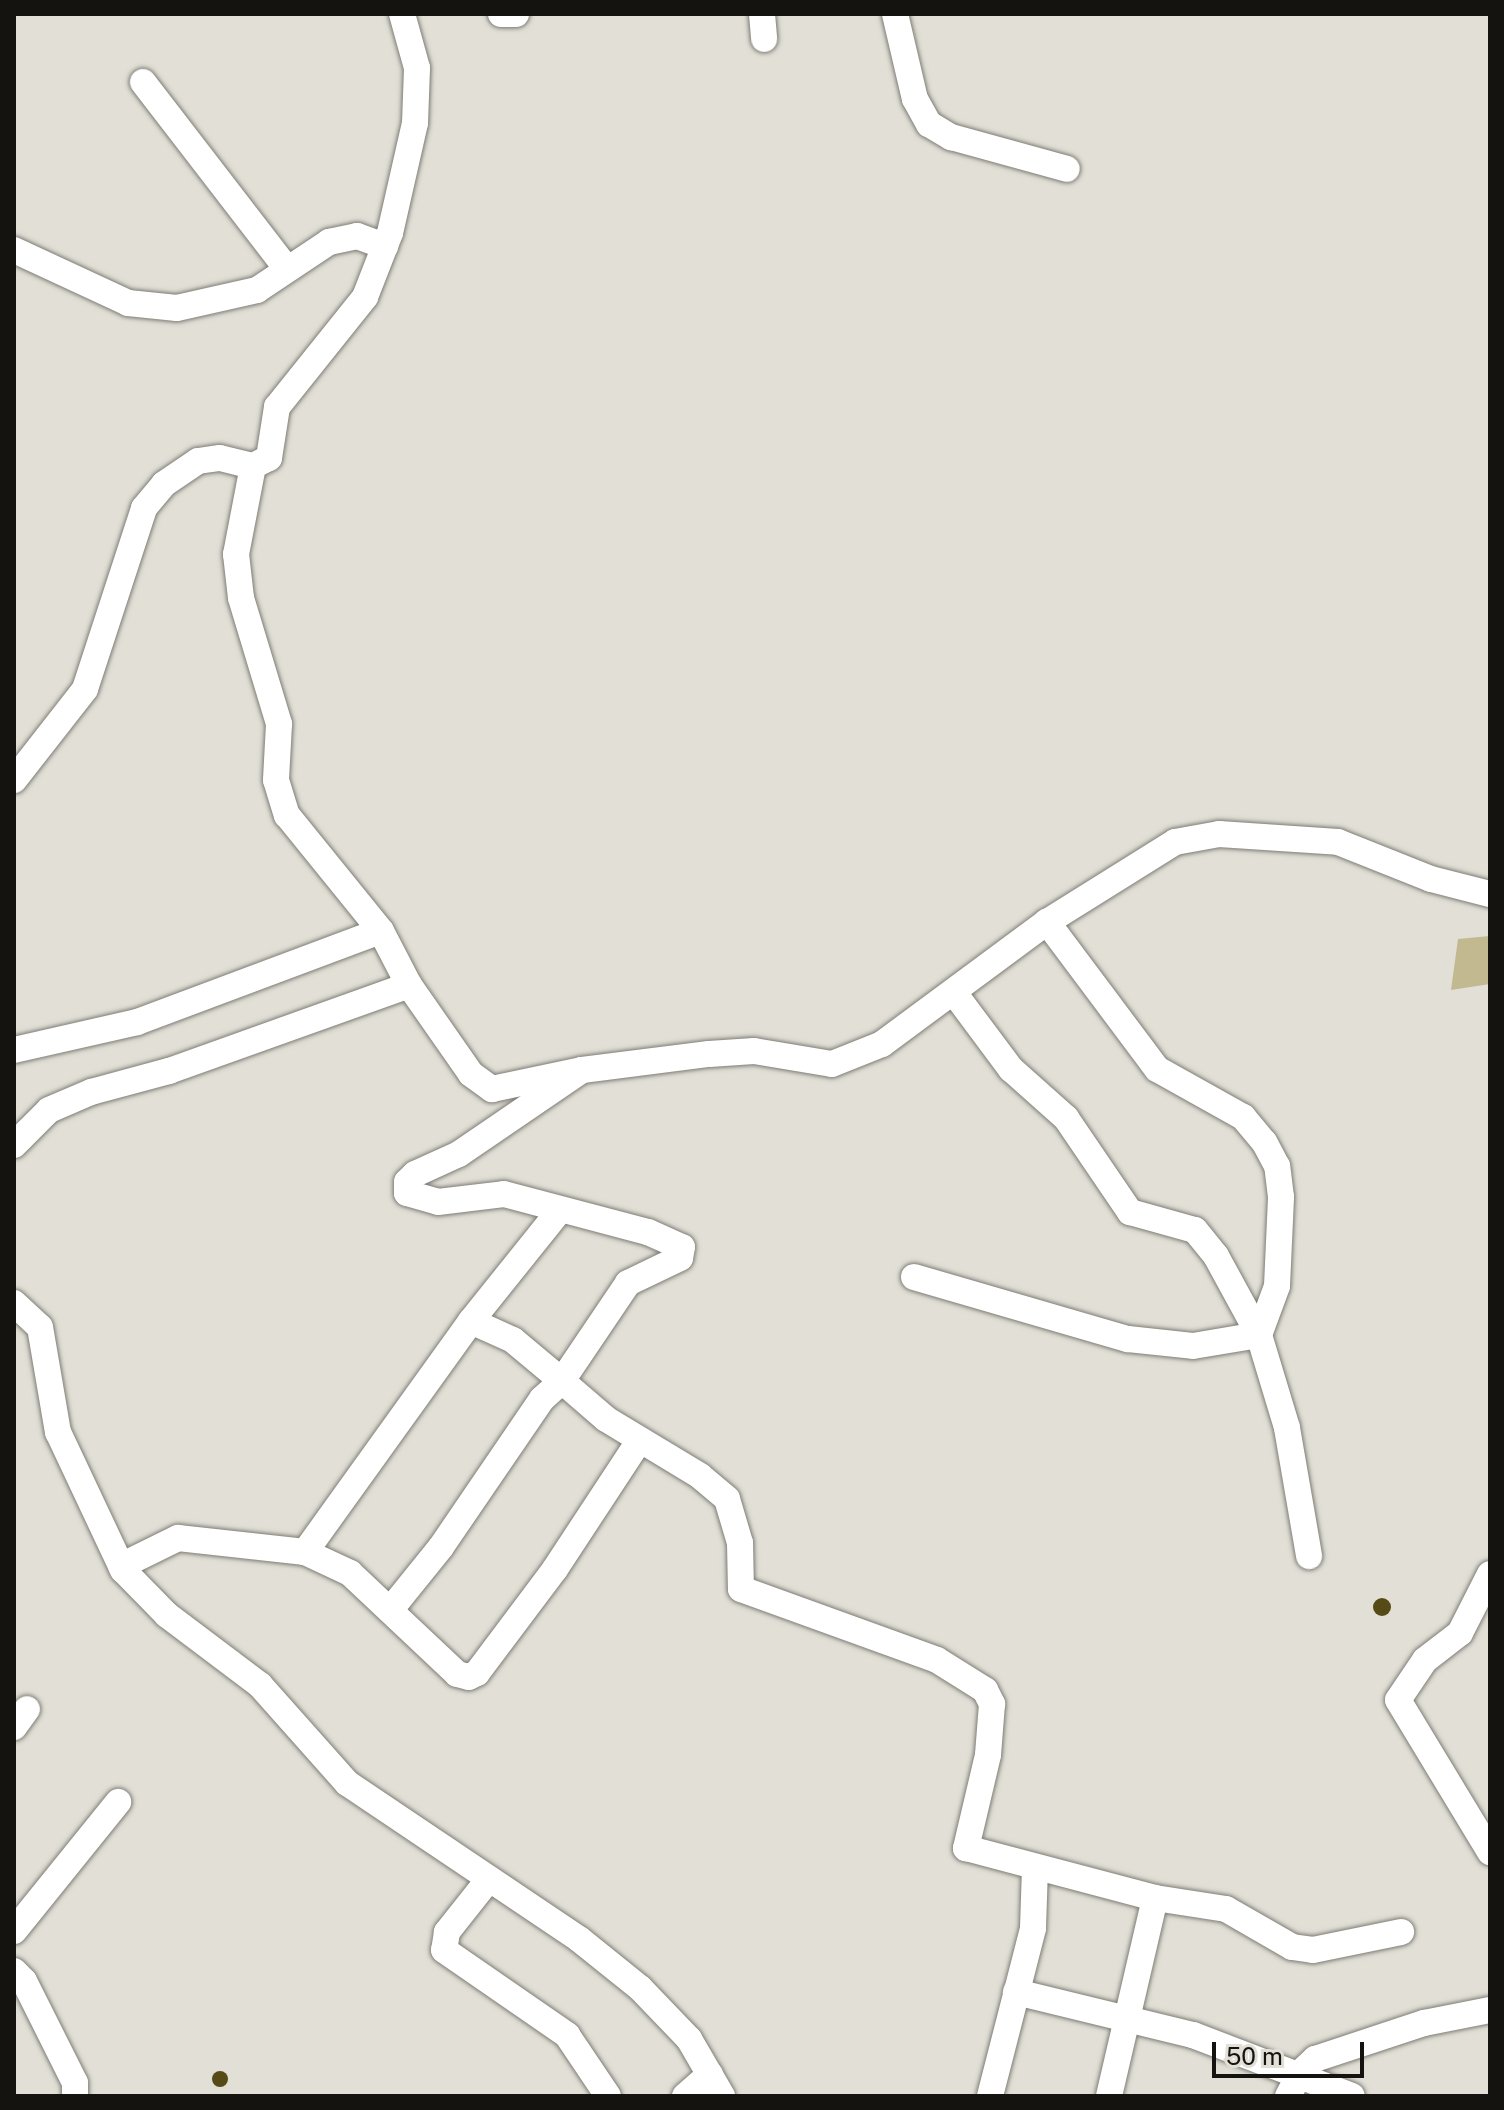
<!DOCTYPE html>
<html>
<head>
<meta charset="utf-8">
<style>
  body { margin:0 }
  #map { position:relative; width:1504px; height:2110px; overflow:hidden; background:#e1dfd6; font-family:"Public Sans",sans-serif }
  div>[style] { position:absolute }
  .green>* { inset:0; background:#c2b991 }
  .building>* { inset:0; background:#564b17 }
  .round { border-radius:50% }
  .roads { filter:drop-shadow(0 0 2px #7e7d75) drop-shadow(0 0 2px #7e7d75) }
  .minor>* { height:26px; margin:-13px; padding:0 13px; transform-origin:13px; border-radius:13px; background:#fff }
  span { translate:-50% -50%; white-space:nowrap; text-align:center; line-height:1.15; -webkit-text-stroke:8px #e1dfd6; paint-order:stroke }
  .frame { position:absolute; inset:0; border:16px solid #141310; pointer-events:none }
  .scale { position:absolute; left:1212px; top:2042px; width:152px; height:36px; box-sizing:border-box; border:4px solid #141310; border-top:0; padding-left:10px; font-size:24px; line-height:28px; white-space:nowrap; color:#141310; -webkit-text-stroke:6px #e1dfd6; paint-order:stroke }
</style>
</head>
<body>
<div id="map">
  <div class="green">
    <i style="clip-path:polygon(1490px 936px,1490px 984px,1451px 990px,1458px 939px)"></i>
  </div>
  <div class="building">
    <i class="round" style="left:1373px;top:1598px;width:18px;height:18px"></i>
    <i class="round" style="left:212px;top:2071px;width:16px;height:16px"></i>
  </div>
  <div class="roads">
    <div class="minor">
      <i style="left:501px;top:14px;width:15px"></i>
      <i style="left:762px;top:14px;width:25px;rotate:85deg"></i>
      <i style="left:895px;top:14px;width:87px;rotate:76.8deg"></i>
      <i style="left:915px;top:99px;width:29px;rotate:61deg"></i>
      <i style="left:929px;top:124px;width:26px;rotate:31deg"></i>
      <i style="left:951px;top:137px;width:120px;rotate:15.4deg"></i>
      <i style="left:143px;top:82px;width:236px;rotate:52.4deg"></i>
      <i style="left:14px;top:250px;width:126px;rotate:24.9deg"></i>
      <i style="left:128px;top:303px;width:49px;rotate:5.8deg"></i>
      <i style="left:177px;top:308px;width:82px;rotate:-12.7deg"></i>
      <i style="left:257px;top:290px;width:87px;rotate:-33.7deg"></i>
      <i style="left:329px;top:242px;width:29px;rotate:-12deg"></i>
      <i style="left:357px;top:236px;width:30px;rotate:20deg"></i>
      <i style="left:253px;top:466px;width:90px;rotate:100.9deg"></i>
      <i style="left:236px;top:554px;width:44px;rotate:83.5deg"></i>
      <i style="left:241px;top:598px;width:132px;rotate:73.2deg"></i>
      <i style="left:279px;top:724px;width:56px;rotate:93.1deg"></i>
      <i style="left:276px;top:780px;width:37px;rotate:73deg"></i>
      <i style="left:287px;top:815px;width:149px;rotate:51deg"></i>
      <i style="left:381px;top:931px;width:61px;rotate:62.6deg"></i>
      <i style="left:409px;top:985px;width:108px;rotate:55.1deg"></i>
      <i style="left:471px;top:1074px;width:26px;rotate:36deg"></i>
      <i style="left:492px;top:1089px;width:92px;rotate:-11.9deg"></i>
      <i style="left:582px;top:1070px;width:128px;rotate:-7.2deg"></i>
      <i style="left:709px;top:1054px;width:45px;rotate:-3.8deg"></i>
      <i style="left:754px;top:1051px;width:79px;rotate:9.5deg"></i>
      <i style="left:832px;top:1064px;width:54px;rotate:-21.8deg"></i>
      <i style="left:882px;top:1044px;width:205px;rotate:-36.5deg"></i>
      <i style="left:1047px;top:922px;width:151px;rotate:-32deg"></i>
      <i style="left:1175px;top:842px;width:45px;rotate:-10.3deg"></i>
      <i style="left:1219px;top:834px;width:119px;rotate:3.8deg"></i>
      <i style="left:1338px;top:842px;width:100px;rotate:21.7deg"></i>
      <i style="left:1431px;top:879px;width:61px;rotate:14.3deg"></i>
      <i style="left:14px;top:780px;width:115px;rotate:-52deg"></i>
      <i style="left:85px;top:689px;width:190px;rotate:-71.9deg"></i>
      <i style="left:144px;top:508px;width:31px;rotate:-50deg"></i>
      <i style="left:164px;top:484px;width:41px;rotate:-34.1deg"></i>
      <i style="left:198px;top:461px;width:22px;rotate:-8deg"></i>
      <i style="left:220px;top:458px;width:34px;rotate:14deg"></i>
      <i style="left:253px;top:466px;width:18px;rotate:-27deg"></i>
      <i style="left:269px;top:458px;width:52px;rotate:-81.1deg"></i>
      <i style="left:277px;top:407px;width:141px;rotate:-51.3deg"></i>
      <i style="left:365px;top:297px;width:69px;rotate:-68.7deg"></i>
      <i style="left:390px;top:233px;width:113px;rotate:-77.2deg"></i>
      <i style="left:415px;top:123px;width:55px;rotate:-87.9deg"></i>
      <i style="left:417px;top:68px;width:56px;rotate:-105.5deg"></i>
      <i style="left:955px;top:994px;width:94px;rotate:53.3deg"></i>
      <i style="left:1011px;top:1069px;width:74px;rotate:41.7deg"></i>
      <i style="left:1066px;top:1118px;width:114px;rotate:55.8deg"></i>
      <i style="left:1130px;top:1212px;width:67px;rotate:15.5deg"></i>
      <i style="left:1195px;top:1230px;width:33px;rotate:51deg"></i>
      <i style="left:1216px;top:1256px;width:90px;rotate:61.4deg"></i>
      <i style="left:1259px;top:1335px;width:97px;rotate:73.2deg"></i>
      <i style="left:1287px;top:1428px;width:130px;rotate:80.2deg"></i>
      <i style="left:14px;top:1050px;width:126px;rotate:-12.8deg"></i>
      <i style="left:137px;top:1022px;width:260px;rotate:-20.5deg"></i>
      <i style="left:582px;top:1070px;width:149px;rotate:145.7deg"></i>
      <i style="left:459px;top:1154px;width:48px;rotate:155.6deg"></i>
      <i style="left:415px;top:1174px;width:11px;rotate:135deg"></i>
      <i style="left:407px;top:1182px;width:11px;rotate:90deg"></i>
      <i style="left:407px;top:1193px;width:32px;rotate:16deg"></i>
      <i style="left:438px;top:1202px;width:66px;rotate:-6.9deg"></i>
      <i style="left:504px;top:1194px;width:149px;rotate:14.8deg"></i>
      <i style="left:648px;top:1232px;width:37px;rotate:24deg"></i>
      <i style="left:682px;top:1247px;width:11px;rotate:100deg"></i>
      <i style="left:680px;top:1258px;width:58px;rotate:154.3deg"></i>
      <i style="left:628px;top:1283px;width:118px;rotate:124deg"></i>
      <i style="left:562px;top:1381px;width:58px;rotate:40.8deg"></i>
      <i style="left:606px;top:1419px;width:110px;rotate:31.2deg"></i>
      <i style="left:700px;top:1476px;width:35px;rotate:40deg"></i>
      <i style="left:727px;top:1499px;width:46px;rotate:73.5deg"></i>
      <i style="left:740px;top:1543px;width:46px;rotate:88.8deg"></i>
      <i style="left:741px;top:1589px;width:208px;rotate:19.9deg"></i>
      <i style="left:937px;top:1660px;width:57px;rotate:32deg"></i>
      <i style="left:985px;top:1690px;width:16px;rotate:63deg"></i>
      <i style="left:992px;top:1704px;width:51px;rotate:94.5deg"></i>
      <i style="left:988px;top:1755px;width:96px;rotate:103.3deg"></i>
      <i style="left:966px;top:1848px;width:196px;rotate:14.8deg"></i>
      <i style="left:1155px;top:1898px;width:72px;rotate:8.8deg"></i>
      <i style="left:1226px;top:1909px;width:76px;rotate:29.9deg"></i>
      <i style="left:1292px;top:1947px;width:21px;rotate:8deg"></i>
      <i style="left:1313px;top:1950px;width:90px;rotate:-11.6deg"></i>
      <i style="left:14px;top:1145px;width:49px;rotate:-45deg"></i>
      <i style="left:49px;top:1110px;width:46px;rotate:-23.2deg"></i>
      <i style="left:91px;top:1092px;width:81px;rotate:-15.1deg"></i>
      <i style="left:169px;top:1071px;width:255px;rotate:-19.7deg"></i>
      <i style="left:914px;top:1277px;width:223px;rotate:16.2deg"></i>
      <i style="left:1128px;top:1339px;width:65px;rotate:6.1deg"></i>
      <i style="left:1193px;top:1346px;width:67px;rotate:-9.5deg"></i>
      <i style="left:1259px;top:1335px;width:52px;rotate:-69.8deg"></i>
      <i style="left:1277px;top:1286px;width:89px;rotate:-87.4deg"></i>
      <i style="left:1281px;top:1197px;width:31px;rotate:-97deg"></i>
      <i style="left:1277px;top:1166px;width:27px;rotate:-118deg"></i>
      <i style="left:1264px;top:1142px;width:33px;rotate:-130deg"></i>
      <i style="left:1243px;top:1117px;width:98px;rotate:-150.8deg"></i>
      <i style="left:1157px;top:1069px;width:184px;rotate:-126.8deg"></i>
      <i style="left:14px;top:1303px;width:35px;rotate:43deg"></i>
      <i style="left:40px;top:1327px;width:107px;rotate:80.3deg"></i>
      <i style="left:58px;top:1432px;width:153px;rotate:64.8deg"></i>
      <i style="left:123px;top:1570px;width:63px;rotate:45.6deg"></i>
      <i style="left:167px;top:1615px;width:116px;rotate:37deg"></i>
      <i style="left:260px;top:1685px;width:131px;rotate:48.4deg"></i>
      <i style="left:347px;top:1783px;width:280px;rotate:33.9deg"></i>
      <i style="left:579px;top:1939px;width:78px;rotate:38.8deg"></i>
      <i style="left:640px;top:1988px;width:71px;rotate:46.1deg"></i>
      <i style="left:689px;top:2039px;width:66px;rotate:59.9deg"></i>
      <i style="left:305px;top:1552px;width:284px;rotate:-54.3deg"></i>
      <i style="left:471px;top:1321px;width:142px;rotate:-51.3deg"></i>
      <i style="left:121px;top:1566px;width:64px;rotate:-26.2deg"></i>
      <i style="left:178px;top:1538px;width:128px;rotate:6.3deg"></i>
      <i style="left:305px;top:1552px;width:50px;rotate:25deg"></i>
      <i style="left:350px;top:1573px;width:147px;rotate:43.3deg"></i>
      <i style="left:457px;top:1674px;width:12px;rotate:14deg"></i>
      <i style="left:469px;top:1677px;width:9px;rotate:-27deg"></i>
      <i style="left:477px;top:1673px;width:130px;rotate:-53.1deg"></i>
      <i style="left:555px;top:1569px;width:153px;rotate:-56.7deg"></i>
      <i style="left:1490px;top:1574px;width:66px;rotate:117deg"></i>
      <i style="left:1460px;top:1633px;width:44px;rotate:142.4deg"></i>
      <i style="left:1425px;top:1660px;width:48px;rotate:124deg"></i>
      <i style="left:1398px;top:1700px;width:178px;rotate:58.8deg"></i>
      <i style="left:391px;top:1609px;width:80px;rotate:-51.1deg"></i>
      <i style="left:441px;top:1547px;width:179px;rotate:-55.7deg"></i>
      <i style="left:542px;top:1399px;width:27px;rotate:-42deg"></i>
      <i style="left:562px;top:1381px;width:64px;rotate:-140.1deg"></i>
      <i style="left:513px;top:1340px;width:46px;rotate:-155.7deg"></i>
      <i style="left:14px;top:1727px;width:22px;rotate:-54deg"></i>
      <i style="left:489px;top:1879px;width:68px;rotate:128.4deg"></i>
      <i style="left:447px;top:1932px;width:18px;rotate:99deg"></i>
      <i style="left:444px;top:1950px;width:150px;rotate:34.6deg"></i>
      <i style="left:567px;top:2035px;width:73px;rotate:56.1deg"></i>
      <i style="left:14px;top:1931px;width:166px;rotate:-51.1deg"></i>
      <i style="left:14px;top:1971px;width:14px;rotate:45deg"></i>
      <i style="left:24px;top:1981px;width:114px;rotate:63.4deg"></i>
      <i style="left:75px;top:2083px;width:13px;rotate:90deg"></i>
      <i style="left:1016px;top:1992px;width:182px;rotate:13.7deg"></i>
      <i style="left:1193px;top:2035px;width:170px;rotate:21deg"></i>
      <i style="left:685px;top:2096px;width:33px;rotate:-41deg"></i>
      <i style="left:990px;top:2096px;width:173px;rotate:-75.6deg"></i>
      <i style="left:1033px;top:1928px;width:61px;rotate:-88.1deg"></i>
      <i style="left:1109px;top:2096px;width:203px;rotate:-76.9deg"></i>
      <i style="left:1288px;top:2096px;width:26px;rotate:-62deg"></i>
      <i style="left:1300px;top:2073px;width:21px;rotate:-43deg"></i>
      <i style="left:1315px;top:2059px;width:115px;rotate:-18.3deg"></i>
      <i style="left:1424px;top:2023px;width:67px;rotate:-11.1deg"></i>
    </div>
  </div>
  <div class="frame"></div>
  <div class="scale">50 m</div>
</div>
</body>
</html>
